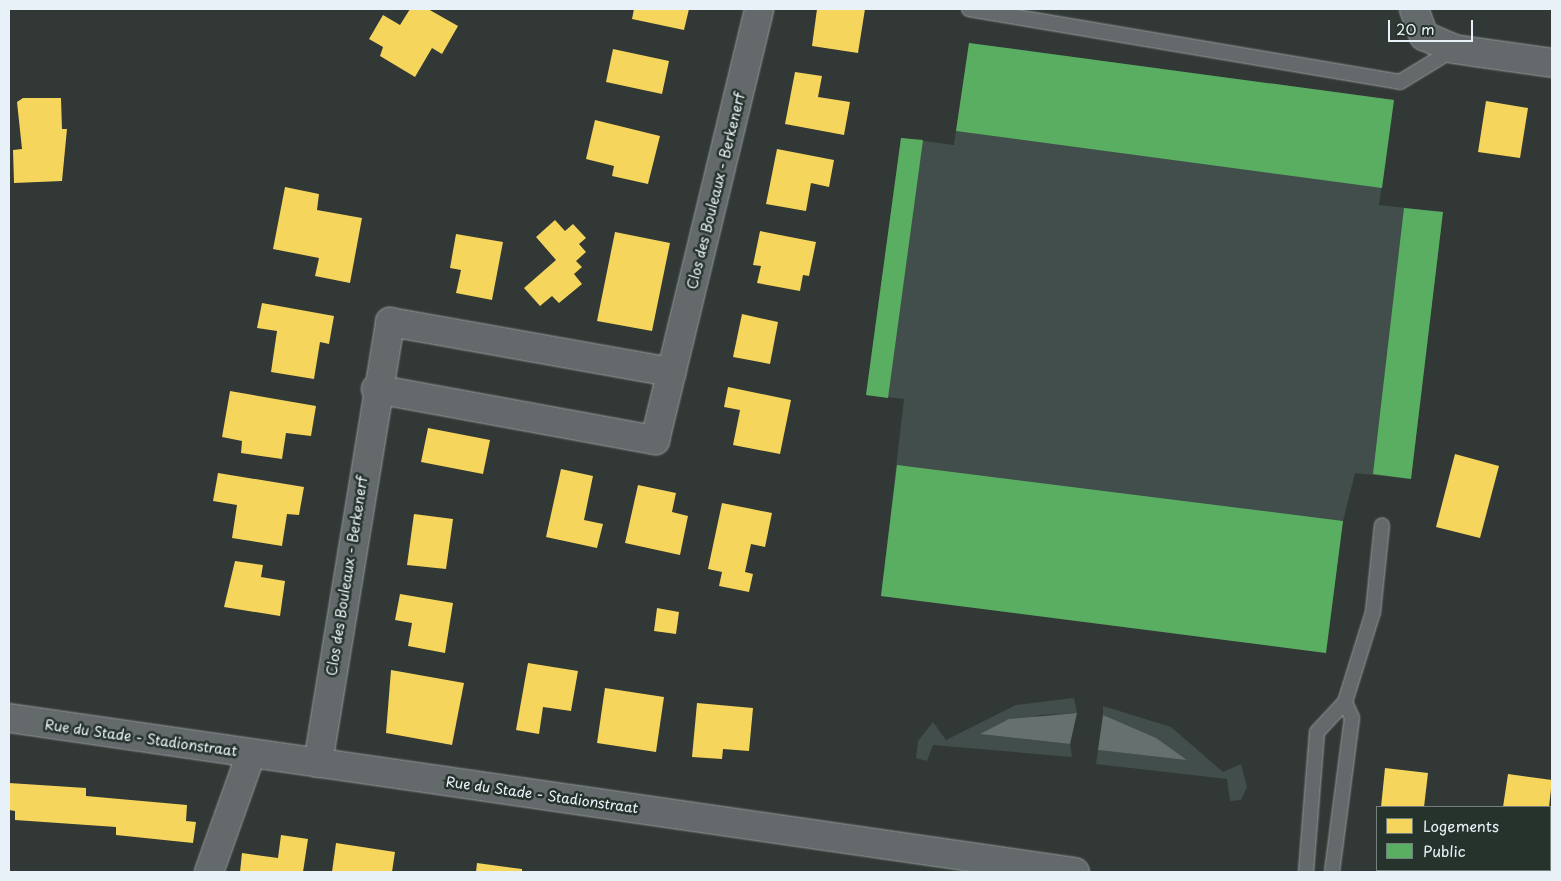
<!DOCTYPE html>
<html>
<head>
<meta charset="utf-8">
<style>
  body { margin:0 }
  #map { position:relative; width:1561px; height:881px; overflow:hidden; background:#313835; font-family:"Playpen Sans",sans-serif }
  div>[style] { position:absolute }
  .green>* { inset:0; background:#424e4b }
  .water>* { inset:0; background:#66716f }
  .homes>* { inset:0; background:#f6d55c }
  .public>* { inset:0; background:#5aae61 }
  .roads { filter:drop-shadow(0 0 1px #989d9e) drop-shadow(0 0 1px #989d9e) }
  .lane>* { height:14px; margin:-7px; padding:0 7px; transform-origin:7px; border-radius:7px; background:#646a6b }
  .street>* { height:28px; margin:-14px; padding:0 14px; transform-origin:14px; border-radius:14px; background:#646a6b }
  span { translate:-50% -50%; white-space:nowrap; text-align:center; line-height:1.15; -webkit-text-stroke:5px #26332d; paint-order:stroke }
  .street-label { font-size:14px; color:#e8f1f8 }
  .frame { position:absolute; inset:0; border:10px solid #e8f1f8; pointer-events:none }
  .legend { position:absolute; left:1376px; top:806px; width:175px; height:65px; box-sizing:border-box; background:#26332d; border:1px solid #747f7e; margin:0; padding:6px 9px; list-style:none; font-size:15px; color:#e8f1f8 }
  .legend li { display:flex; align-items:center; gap:10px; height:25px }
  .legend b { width:25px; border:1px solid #747f7e }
  .scale { position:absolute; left:1388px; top:20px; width:85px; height:22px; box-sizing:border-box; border:2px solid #e8f1f8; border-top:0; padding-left:6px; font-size:15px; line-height:18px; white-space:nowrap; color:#e8f1f8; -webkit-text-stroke:4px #26332d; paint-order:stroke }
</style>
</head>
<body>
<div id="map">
  <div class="green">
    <i style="clip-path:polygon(969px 43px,1394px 100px,1379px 205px,1443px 212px,1411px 479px,1355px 473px,1343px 521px,1326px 653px,881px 596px,904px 399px,866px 395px,901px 138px,954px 145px)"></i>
    <i style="clip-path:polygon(1074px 698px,1077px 713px,1040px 715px,981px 734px,1070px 744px,1072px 757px,933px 745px,927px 761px,916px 758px,918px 741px,933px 722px,946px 740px,1016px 705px)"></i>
    <i style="clip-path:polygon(1103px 706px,1171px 727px,1223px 772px,1241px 764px,1247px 787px,1241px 800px,1230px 801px,1227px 779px,1096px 764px,1098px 750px,1186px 759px,1103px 715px)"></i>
  </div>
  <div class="water">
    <i style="clip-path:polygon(1077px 713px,1070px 744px,980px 734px,1009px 719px)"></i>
    <i style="clip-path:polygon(1103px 715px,1156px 738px,1187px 760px,1098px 750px)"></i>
  </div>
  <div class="homes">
    <i style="clip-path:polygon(410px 9px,428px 9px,458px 26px,442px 54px,432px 48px,415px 77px,380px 56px,383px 47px,369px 39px,383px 15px,400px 25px)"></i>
    <i style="clip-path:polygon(634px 9px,689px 9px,684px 30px,632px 19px)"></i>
    <i style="clip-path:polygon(817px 9px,865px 9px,858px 53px,812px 46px)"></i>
    <i style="clip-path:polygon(613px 49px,669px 61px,662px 94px,606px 82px)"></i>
    <i style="clip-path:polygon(795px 72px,822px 76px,818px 97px,850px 102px,844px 135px,785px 124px)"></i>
    <i style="clip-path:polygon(23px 98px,61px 98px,62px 129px,67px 129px,62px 181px,14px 183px,13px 150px,22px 149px,17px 102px)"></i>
    <i style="clip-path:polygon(1486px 101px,1528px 108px,1520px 158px,1478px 152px)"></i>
    <i style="clip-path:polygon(595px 120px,660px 136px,648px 184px,612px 176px,614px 166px,586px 159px)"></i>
    <i style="clip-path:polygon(777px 149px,834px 160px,829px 187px,811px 183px,806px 211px,766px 204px)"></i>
    <i style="clip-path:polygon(285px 187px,319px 194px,317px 210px,362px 218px,350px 283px,315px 276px,319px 258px,273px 249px)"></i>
    <i style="clip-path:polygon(555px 220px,565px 231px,573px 224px,586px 238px,579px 244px,586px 252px,576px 261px,582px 267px,574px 274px,582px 284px,559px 303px,552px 296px,540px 306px,524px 288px,556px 260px,536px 237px)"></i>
    <i style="clip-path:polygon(760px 231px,816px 242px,809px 276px,803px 275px,800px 291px,757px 283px,761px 266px,753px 265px)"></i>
    <i style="clip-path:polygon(615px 232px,670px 243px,652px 331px,597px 321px)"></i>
    <i style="clip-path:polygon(456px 234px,503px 242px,492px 300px,456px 293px,461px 270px,450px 268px)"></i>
    <i style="clip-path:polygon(262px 303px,334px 316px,329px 344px,320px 342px,314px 379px,271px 372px,277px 331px,257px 328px)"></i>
    <i style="clip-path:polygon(742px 314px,778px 322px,770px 364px,733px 357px)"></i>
    <i style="clip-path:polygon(728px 387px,791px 400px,780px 454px,733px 445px,740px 410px,724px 407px)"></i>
    <i style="clip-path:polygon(230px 391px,316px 406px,311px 436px,286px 433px,282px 459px,241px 453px,242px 441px,222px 437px)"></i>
    <i style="clip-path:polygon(428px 428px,490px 440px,483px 474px,421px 462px)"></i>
    <i style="clip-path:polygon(1455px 454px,1499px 466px,1480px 538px,1436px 527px)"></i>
    <i style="clip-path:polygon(561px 469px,593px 476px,584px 520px,603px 524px,597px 548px,546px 537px)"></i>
    <i style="clip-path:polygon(218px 473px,304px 487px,299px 515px,287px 514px,282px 546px,232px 538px,237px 505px,213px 501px)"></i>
    <i style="clip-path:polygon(638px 485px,676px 493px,672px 512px,688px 516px,680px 555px,625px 543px)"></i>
    <i style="clip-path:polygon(722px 503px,772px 513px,765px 547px,751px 544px,745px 572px,753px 574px,749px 592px,719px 586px,722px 572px,708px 569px)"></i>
    <i style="clip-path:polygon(414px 514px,453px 519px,446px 569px,407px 565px)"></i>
    <i style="clip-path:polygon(235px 561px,263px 565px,261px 577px,285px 581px,280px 616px,224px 607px)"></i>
    <i style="clip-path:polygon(400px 594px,453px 603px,445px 653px,408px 646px,412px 623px,395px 620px)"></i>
    <i style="clip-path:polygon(657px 608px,679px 612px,676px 634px,654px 631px)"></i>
    <i style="clip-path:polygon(528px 663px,578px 671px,571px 711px,543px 707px,539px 734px,516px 730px)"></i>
    <i style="clip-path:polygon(391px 670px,464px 683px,452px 745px,386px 733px)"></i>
    <i style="clip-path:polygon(605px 688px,664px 697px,656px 752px,597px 743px)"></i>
    <i style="clip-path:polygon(697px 703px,753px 708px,749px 751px,723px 749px,722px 759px,692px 757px)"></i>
    <i style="clip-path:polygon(1385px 768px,1428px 773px,1424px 807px,1381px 807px)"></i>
    <i style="clip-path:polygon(1508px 774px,1552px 780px,1549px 807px,1503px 807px)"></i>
    <i style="clip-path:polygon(9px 783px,86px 788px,86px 796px,187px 805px,186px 821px,196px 822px,193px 843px,116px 835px,116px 827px,15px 820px,15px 811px,9px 810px)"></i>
    <i style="clip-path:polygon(281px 835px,308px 839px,303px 872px,240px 872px,242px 853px,278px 858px)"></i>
    <i style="clip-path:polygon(336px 843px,395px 852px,392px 872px,332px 872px)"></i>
    <i style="clip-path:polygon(477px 863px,522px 869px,522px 872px,476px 872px)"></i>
  </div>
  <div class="public">
    <i style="clip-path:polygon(969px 43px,1394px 100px,1382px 188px,956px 131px)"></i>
    <i style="clip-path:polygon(901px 138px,923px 140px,888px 398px,866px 395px)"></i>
    <i style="clip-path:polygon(1404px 208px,1443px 212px,1411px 479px,1373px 474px)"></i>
    <i style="clip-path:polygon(897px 465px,1343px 521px,1326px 653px,881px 596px)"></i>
  </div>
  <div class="roads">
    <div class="lane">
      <i style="left:969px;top:9px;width:437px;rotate:9.6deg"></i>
      <i style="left:1400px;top:82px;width:63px;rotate:-31.4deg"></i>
      <i style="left:1345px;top:702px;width:94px;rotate:-72.7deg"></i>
      <i style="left:1373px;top:612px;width:87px;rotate:-84.1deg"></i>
      <i style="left:1306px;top:872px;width:140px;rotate:-85.5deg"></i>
      <i style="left:1317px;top:732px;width:41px;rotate:-47deg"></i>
      <i style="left:1345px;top:702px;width:17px;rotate:66deg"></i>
      <i style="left:1352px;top:718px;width:155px;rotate:97.4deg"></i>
    </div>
    <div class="street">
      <i style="left:1414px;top:9px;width:29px;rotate:70deg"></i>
      <i style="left:1424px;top:36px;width:33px;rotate:23deg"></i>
      <i style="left:1454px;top:49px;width:99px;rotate:8.1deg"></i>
      <i style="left:376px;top:389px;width:284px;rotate:10.4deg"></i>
      <i style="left:655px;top:440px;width:443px;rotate:-76.4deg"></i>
      <i style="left:9px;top:718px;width:1077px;rotate:8.22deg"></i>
      <i style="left:318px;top:763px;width:447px;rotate:-80.7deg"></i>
      <i style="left:390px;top:322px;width:286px;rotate:10.1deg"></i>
      <i style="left:209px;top:872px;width:125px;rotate:-70.4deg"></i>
    </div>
  </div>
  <div class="street-label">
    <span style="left:716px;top:191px;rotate:-76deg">Clos des Bouleaux - Berkenerf</span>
    <span style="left:347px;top:576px;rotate:-81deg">Clos des Bouleaux - Berkenerf</span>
    <span style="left:141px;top:738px;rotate:8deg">Rue du Stade - Stadionstraat</span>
    <span style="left:542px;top:795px;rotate:8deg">Rue du Stade - Stadionstraat</span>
  </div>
  <div class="frame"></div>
  <ul class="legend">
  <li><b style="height:14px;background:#f6d55c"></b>Logements</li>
  <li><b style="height:14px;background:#5aae61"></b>Public</li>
  </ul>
  <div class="scale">20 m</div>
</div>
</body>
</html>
